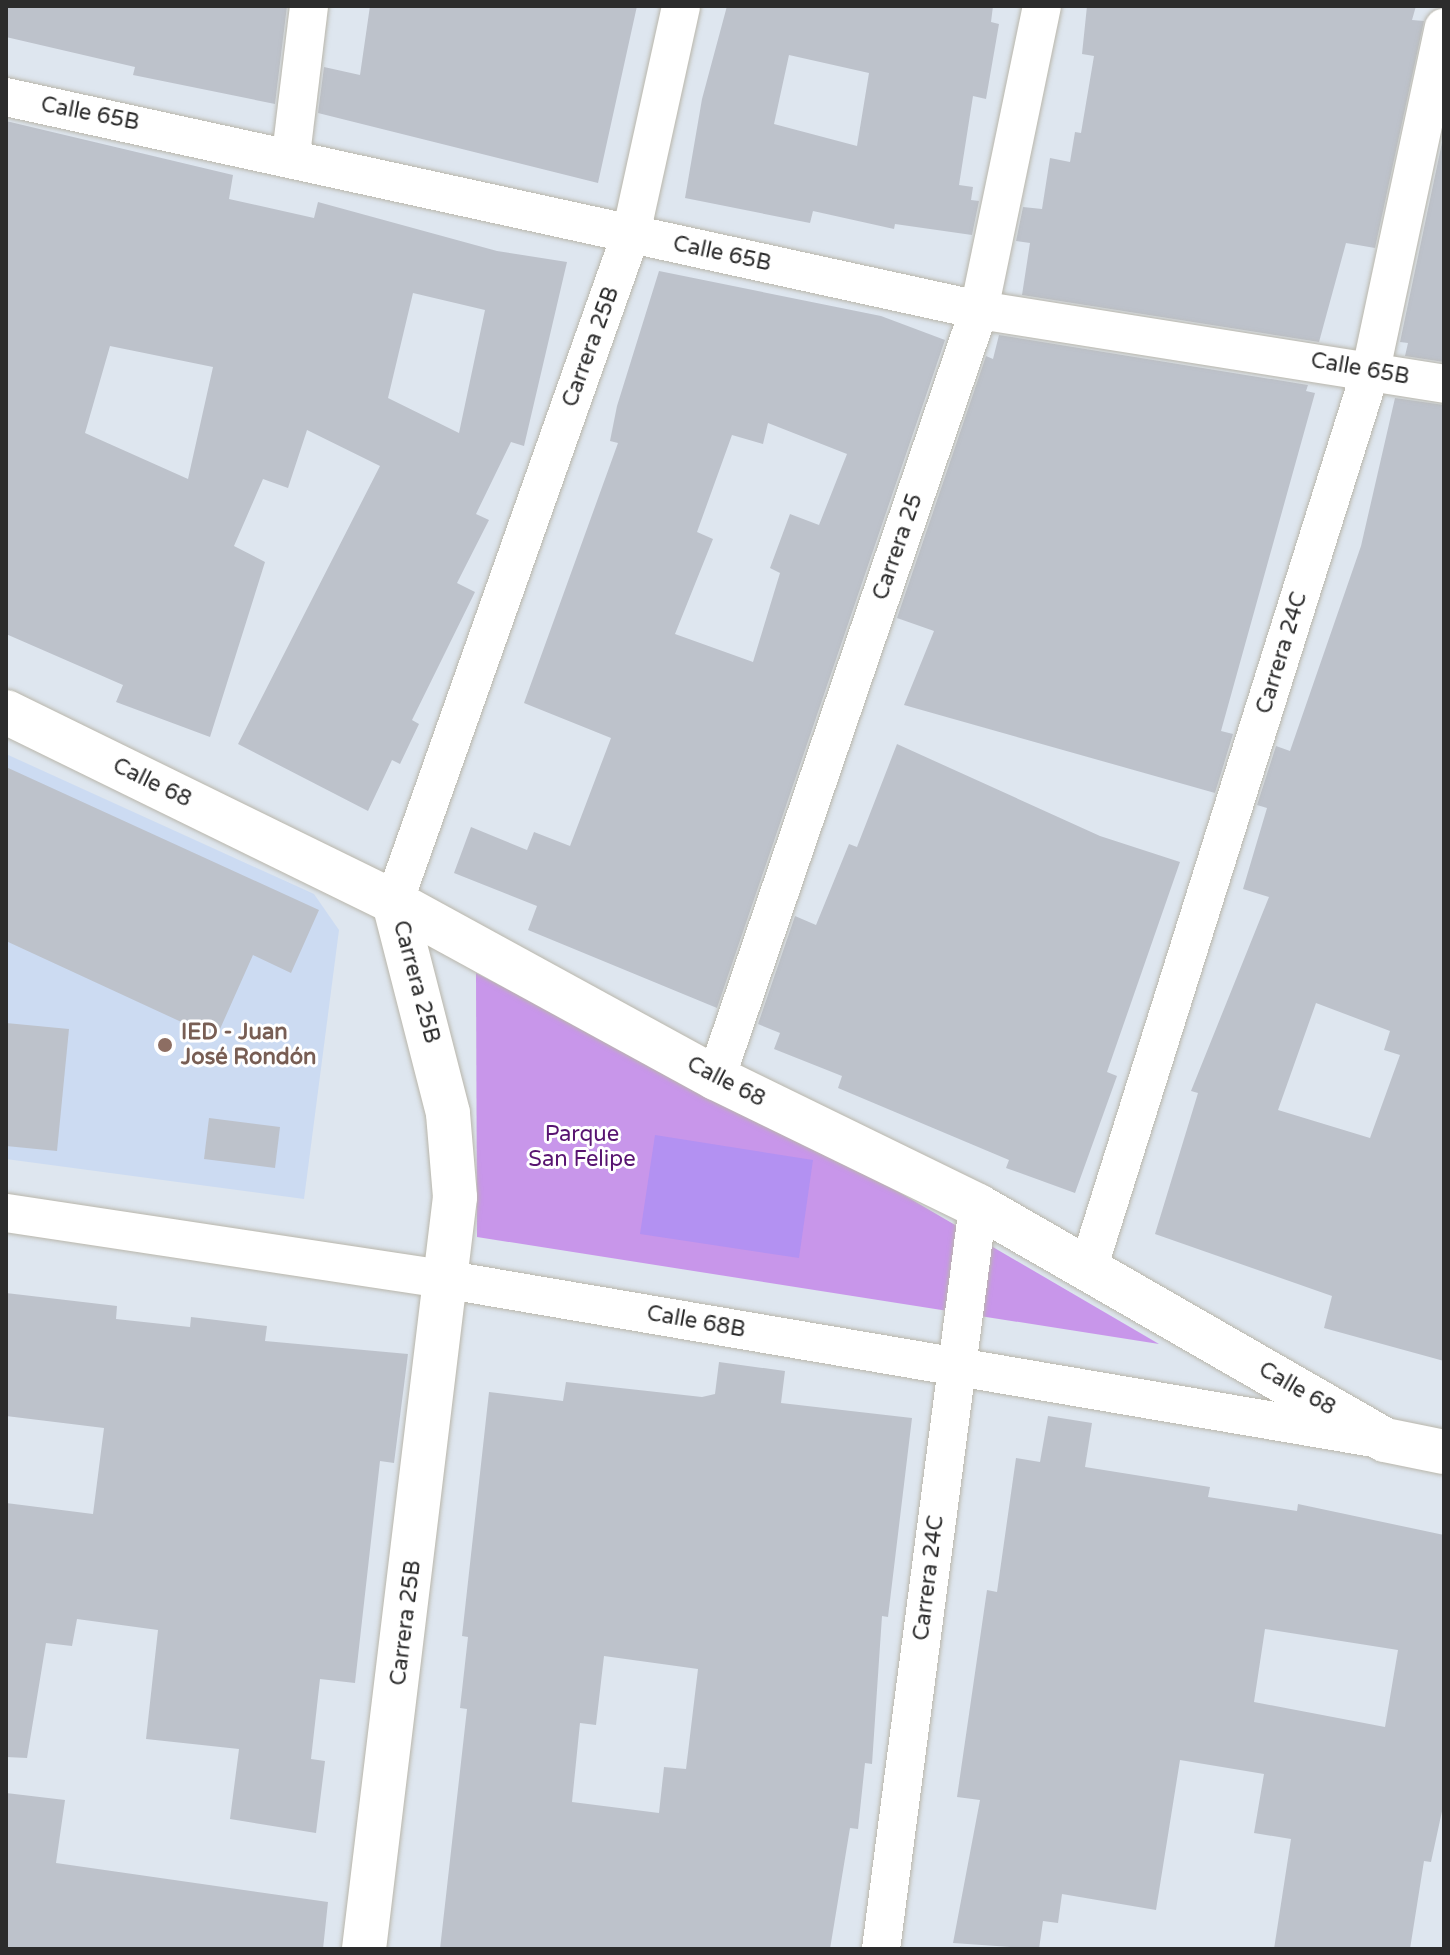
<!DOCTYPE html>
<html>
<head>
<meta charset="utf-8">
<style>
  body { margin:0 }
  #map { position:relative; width:1450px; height:1955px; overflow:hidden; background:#dee6ef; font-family:"Varela Round",sans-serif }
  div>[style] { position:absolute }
  .education>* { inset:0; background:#ccdbf2 }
  .green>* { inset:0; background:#c896ea }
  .pitch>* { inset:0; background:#b391f2 }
  .building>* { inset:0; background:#bdc2cb }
  .roads { filter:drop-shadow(0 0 2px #b9b6ab) drop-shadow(0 0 2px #b9b6ab) }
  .street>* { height:38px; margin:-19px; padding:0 19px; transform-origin:19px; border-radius:19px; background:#fff }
  .secondary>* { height:44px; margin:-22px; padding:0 22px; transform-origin:22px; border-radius:22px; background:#fff }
  .dots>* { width:22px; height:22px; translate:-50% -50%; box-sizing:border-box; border:4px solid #fff; border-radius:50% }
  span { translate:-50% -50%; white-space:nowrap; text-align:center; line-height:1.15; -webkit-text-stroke:6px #fff; paint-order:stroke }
  .street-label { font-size:22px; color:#2c2c2c }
  .education-label { font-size:22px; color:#785e54; font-weight:700 }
  .left { translate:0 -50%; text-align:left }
  .park-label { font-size:22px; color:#581471 }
  .frame { position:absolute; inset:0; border:8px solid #2c2c2c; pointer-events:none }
</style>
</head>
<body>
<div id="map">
  <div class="education">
    <i style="clip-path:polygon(6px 754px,314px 894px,339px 930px,304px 1199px,6px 1159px)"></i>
  </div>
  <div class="green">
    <i style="clip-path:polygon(476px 973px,897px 1191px,1159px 1344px,477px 1237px)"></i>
  </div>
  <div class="pitch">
    <i style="clip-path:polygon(655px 1135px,813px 1160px,799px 1258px,640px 1234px)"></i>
  </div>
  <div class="building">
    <i style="clip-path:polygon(6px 6px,287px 6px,275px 104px,133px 75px,135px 67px,6px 37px)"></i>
    <i style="clip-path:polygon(370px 6px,637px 6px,598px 183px,318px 113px,324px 67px,360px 75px)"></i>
    <i style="clip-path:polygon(evenodd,727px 6px,993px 6px,991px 22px,999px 24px,986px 99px,973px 96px,959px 185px,973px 187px,971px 200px,979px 201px,972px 235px,895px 224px,894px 229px,813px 211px,810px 223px,685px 198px,702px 99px,727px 6px,789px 55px,869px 73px,857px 146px,774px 124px,789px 55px)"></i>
    <i style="clip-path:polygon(1087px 6px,1416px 6px,1412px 20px,1424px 21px,1375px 248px,1346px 243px,1319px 342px,1022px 295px,1030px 243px,1016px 241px,1023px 207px,1042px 209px,1050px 158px,1070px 162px,1075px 132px,1081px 133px,1094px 56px,1082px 54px)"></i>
    <i style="clip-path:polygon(evenodd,6px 121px,233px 175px,229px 199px,314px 218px,318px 202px,497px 251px,567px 262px,524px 446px,511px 442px,476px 514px,489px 520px,457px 583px,475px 592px,412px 720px,419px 724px,400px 764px,392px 760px,368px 811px,238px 744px,380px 466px,307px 430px,288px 488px,263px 479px,234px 546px,265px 562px,210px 737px,116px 702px,123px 685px,6px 634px,6px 121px,413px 293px,485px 310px,459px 433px,388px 398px,413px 293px,6px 121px,110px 346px,213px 367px,188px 479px,85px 433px,110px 346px)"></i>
    <i style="clip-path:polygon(1444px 133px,1444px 362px,1405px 356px,1408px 343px,1400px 342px)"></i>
    <i style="clip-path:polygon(evenodd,659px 271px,881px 316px,945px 340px,717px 1008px,528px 930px,537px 906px,454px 873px,471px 827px,527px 850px,534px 832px,570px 846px,611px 738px,524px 703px,618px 443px,610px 441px,617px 406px,659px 271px,768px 423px,847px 454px,819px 525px,790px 514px,770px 568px,780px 573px,753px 662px,675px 634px,713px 539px,697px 532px,732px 435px,763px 444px,768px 423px)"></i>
    <i style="clip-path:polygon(999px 335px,1308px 385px,1306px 391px,1315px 393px,1221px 731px,1233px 734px,1215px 793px,904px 705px,934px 631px,897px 618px,986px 356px,993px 359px)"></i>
    <i style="clip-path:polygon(evenodd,1395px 398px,1444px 405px,1444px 1361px,1324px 1328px,1332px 1296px,1155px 1234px,1198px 1093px,1191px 1091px,1269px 897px,1243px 889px,1267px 808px,1257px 805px,1276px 746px,1290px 751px,1361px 546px,1395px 398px,1316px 1003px,1390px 1031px,1384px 1050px,1400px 1055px,1370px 1138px,1278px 1110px,1316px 1003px)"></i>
    <i style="clip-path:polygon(897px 744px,1100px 836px,1180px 862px,1107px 1072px,1117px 1076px,1075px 1193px,1006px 1168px,1009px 1160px,838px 1088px,842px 1076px,774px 1049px,780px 1033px,758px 1024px,795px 916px,816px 925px,849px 844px,857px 847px)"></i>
    <i style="clip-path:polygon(6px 767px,319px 910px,291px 973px,253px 955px,216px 1038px,6px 941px)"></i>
    <i style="clip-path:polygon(6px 1023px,69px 1029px,57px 1151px,6px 1146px)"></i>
    <i style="clip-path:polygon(209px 1118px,280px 1127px,275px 1168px,204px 1159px)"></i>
    <i style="clip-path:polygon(6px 1293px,117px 1306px,116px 1319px,190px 1327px,191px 1317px,267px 1326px,265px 1341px,408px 1354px,394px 1463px,380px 1461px,355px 1683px,320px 1679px,311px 1759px,325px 1761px,316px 1833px,230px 1819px,239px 1749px,146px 1739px,158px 1630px,77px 1619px,72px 1646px,46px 1643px,27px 1758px,6px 1757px,6px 1503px,93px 1514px,104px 1428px,6px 1416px)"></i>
    <i style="clip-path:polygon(evenodd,719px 1362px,785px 1371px,781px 1403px,912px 1418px,888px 1617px,882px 1616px,872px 1764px,865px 1763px,858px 1829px,850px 1828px,830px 1949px,440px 1949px,467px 1709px,460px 1708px,468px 1637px,462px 1636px,489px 1392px,563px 1401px,566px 1382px,702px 1397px,715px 1394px,719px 1362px,604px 1656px,698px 1669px,686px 1769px,664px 1767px,659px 1813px,572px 1802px,580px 1723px,596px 1725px,604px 1656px)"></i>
    <i style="clip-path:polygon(evenodd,1048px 1416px,1092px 1423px,1085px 1467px,1210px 1487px,1208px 1497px,1297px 1511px,1298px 1504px,1444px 1535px,1444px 1802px,1431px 1862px,1424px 1861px,1410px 1949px,1274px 1949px,1291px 1839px,1254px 1833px,1264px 1774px,1180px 1760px,1156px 1910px,1062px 1894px,1058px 1923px,1043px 1921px,1039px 1949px,953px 1943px,980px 1800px,957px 1797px,987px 1590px,997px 1592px,1016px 1458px,1040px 1462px,1048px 1416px,1265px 1629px,1398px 1650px,1385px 1727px,1254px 1702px,1265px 1629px)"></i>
    <i style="clip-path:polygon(6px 1793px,65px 1800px,56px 1863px,328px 1902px,323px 1949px,6px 1949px)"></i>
  </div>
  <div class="roads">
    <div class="street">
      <i style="left:6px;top:97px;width:996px;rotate:12.35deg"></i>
      <i style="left:979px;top:310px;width:471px;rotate:9deg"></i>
      <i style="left:291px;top:155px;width:150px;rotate:-83.1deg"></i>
      <i style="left:394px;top:902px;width:709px;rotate:-70.47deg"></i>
      <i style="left:631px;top:234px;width:233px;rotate:-77.6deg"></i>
      <i style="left:716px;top:1078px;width:812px;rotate:-71.1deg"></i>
      <i style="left:979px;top:310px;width:310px;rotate:-78.3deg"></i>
      <i style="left:6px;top:1213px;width:448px;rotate:8.6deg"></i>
      <i style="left:449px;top:1280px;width:937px;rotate:9.7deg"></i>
      <i style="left:1088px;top:1269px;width:942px;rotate:-72.53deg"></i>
      <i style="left:1371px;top:370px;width:350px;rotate:-78deg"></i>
      <i style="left:881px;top:1949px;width:749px;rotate:-82.56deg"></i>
    </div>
    <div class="secondary">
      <i style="left:6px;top:712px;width:432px;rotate:26.1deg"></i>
      <i style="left:394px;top:902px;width:367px;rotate:28.7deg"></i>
      <i style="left:716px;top:1078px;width:292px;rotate:26deg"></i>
      <i style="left:978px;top:1206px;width:469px;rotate:29.9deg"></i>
      <i style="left:1385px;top:1440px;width:60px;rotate:11.5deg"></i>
      <i style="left:364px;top:1949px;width:757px;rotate:-83.1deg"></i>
      <i style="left:455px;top:1197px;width:84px;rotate:-94.8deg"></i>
      <i style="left:448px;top:1113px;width:218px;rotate:-104.4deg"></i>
    </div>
  </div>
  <div class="dots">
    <i style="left:165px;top:1045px;background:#8d6e63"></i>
  </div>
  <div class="street-label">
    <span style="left:90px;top:114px;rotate:11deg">Calle 65B</span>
    <span style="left:722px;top:254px;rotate:12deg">Calle 65B</span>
    <span style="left:591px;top:347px;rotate:-70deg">Carrera 25B</span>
    <span style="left:1360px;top:369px;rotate:10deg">Calle 65B</span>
    <span style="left:898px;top:547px;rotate:-71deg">Carrera 25</span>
    <span style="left:1282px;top:653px;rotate:-73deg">Carrera 24C</span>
    <span style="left:152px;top:783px;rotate:26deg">Calle 68</span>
    <span style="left:416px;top:982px;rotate:75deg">Carrera 25B</span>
    <span style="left:726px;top:1082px;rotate:27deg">Calle 68</span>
    <span style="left:696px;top:1322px;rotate:10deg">Calle 68B</span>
    <span style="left:1297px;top:1389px;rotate:30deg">Calle 68</span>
    <span style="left:929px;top:1578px;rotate:-83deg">Carrera 24C</span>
    <span style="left:406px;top:1623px;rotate:-83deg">Carrera 25B</span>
  </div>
  <div class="education-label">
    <span class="left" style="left:181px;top:1045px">IED - Juan<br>José Rondón</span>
  </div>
  <div class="park-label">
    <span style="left:582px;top:1147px">Parque<br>San Felipe</span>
  </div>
  <div class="frame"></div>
</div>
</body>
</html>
